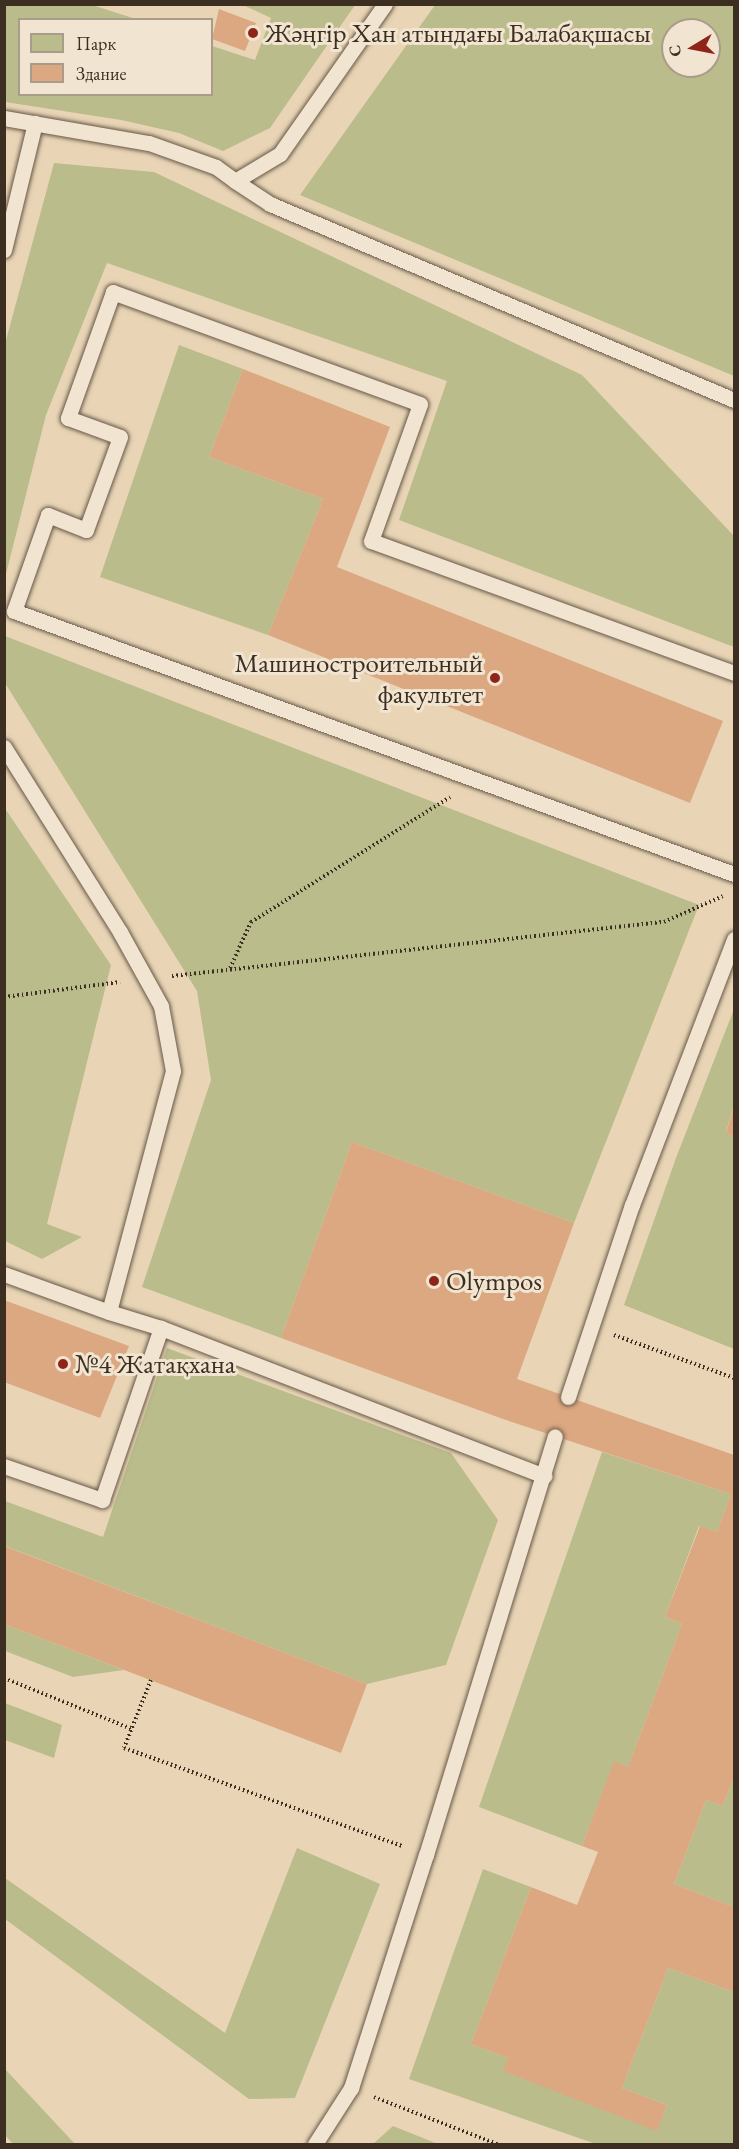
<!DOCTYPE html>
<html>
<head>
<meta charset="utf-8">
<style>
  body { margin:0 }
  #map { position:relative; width:739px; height:2149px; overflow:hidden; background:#e9d5b6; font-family:"EB Garamond",serif }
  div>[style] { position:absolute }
  .green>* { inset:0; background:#babc8b }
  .building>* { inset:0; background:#dba882 }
  .path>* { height:4px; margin-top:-2px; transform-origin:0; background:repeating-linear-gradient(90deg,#3c2f22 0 1.5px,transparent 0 4.5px) }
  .roads { filter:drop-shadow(0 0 2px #675847) drop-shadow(0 0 2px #675847) }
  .service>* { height:15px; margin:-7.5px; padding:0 7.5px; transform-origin:7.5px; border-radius:7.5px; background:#f1e4d0 }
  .dots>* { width:16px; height:16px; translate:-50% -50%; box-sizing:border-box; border:3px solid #f1e4d0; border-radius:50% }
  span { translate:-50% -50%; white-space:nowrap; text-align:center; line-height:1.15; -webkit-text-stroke:6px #f1e4d0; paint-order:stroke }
  .poi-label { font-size:27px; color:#3c2f22 }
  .left { translate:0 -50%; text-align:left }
  .right { translate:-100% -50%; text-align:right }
  .frame { position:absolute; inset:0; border:6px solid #3c2f22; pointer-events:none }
  .legend { position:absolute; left:18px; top:18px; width:195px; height:78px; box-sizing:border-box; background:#f1e4d0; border:2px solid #a99c8a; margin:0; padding:8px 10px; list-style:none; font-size:18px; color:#3c2f22 }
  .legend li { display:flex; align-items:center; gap:12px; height:30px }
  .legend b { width:30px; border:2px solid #a99c8a }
  .north { position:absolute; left:661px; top:18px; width:60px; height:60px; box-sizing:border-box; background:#f1e4d0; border:2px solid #a99c8a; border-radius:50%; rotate:260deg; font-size:16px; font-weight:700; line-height:24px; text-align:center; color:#3c2f22 }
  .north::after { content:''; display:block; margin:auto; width:21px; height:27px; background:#8f2418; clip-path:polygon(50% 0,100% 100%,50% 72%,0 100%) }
</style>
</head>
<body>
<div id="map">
  <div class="green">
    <i style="clip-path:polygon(4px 5px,92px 5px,136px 19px,20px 20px,20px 94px,212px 94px,212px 46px,255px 60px,271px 18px,243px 5px,355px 5px,270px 128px,223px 151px,179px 133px,121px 120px,5px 102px)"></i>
    <i style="clip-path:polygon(evenodd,435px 5px,734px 5px,734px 376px,300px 195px,435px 5px,673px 30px,709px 30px,709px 66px,673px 66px,673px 30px)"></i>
    <i style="clip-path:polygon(54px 163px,154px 172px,582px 375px,734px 536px,734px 647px,399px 520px,447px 381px,107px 263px,46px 415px,5px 578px,5px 344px)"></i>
    <i style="clip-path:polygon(179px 345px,243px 369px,209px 457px,323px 499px,268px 635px,100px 577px)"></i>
    <i style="clip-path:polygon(5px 636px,699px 905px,574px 1223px,352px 1142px,281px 1338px,142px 1287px,211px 1080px,197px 991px,5px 683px)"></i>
    <i style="clip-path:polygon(4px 807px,111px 965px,47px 1224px,82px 1237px,42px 1259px,5px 1241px)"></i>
    <i style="clip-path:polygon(734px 1009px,734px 1106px,726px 1132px,734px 1136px,734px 1349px,624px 1305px,676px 1158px)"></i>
    <i style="clip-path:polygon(167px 1348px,451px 1453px,498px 1520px,446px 1665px,367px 1684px,5px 1546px,5px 1501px,103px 1537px)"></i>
    <i style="clip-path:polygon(602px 1452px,731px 1494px,717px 1532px,699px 1526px,665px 1617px,682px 1624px,628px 1767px,614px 1762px,582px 1846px,479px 1807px)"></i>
    <i style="clip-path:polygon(4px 1624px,124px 1670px,73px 1677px,5px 1651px)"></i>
    <i style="clip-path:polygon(5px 1703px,62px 1725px,54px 1758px,5px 1740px)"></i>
    <i style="clip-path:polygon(734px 1777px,734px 1907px,674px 1884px,706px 1800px,723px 1806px)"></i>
    <i style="clip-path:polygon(297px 1848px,380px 1884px,295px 2098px,249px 2099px,5px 1919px,5px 1878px,225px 2033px)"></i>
    <i style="clip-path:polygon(483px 1869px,531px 1887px,471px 2044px,508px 2058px,504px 2071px,657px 2130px,667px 2105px,622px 2088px,668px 1968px,734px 1992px,734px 2144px,596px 2144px,409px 2079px)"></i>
    <i style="clip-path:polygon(5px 2069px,75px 2144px,13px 2144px,5px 2135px)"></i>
    <i style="clip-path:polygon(393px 2126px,438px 2144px,373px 2144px)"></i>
  </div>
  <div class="building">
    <i style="clip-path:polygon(219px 9px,256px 23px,245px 51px,212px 39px)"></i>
    <i style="clip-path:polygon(243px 369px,390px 427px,337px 567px,723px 721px,690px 803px,268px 635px,323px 499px,209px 457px)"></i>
    <i style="clip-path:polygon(734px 1107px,734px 1136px,726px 1133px)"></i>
    <i style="clip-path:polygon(352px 1142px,574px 1223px,517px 1379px,734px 1455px,734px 1777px,723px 1806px,706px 1800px,674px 1884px,734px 1907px,734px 1992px,668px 1968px,622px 2088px,667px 2105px,657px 2131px,503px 2071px,508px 2058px,471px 2044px,531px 1887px,577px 1905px,598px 1852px,582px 1846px,614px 1761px,628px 1767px,682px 1624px,665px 1617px,700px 1526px,717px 1532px,731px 1494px,503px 1419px,281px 1338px)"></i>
    <i style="clip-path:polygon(4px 1300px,129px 1346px,100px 1418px,4px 1382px)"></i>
    <i style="clip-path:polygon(4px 1546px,367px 1684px,341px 1753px,4px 1624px)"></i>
  </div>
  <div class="path">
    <i style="left:230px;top:968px;width:51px;rotate:-65.5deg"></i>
    <i style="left:251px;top:922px;width:235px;rotate:-32.1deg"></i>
    <i style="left:172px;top:976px;width:495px;rotate:-6.3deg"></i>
    <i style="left:664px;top:922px;width:64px;rotate:-23.8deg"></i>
    <i style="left:4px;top:997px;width:117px;rotate:-7.4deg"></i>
    <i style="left:614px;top:1335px;width:127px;rotate:19.7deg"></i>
    <i style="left:4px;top:1678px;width:138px;rotate:21.7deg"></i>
    <i style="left:151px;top:1680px;width:73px;rotate:111.7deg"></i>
    <i style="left:124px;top:1748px;width:296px;rotate:19.4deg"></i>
    <i style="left:374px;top:2097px;width:132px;rotate:20.9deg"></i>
  </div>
  <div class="roads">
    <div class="service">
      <i style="left:385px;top:4px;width:183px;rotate:125deg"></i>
      <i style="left:280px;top:154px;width:52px;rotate:149deg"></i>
      <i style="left:235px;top:181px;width:42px;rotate:33.3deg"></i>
      <i style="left:270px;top:204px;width:504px;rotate:22.9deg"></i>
      <i style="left:4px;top:118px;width:147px;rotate:9.8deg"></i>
      <i style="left:149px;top:143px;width:71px;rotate:19.7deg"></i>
      <i style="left:216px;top:167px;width:24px;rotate:36deg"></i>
      <i style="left:4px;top:250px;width:131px;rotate:-76.3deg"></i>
      <i style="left:734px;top:673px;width:386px;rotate:-160deg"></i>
      <i style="left:371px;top:541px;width:145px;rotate:-70.3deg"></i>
      <i style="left:420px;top:404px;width:327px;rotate:-160deg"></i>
      <i style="left:113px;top:292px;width:134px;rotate:109.7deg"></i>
      <i style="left:68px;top:418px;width:55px;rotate:20.1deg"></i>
      <i style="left:120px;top:437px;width:99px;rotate:110.1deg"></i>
      <i style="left:86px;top:530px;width:41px;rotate:-158.5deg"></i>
      <i style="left:48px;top:515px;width:102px;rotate:109.5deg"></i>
      <i style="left:14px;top:611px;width:767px;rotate:20.07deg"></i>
      <i style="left:4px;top:747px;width:218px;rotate:57.9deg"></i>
      <i style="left:120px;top:932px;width:85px;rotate:61deg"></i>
      <i style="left:161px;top:1006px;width:66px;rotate:79.5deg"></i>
      <i style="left:173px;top:1071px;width:249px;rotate:104.9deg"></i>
      <i style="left:4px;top:1274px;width:112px;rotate:19.9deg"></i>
      <i style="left:109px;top:1312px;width:54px;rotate:17.1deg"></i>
      <i style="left:161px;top:1328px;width:411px;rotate:21.1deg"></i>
      <i style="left:568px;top:1397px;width:202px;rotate:-71.6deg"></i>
      <i style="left:632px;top:1205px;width:285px;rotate:-69deg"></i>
      <i style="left:4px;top:1466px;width:104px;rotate:19.1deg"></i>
      <i style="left:102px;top:1500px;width:182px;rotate:-71.1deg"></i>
      <i style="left:315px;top:2144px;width:67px;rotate:-57.3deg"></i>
      <i style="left:351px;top:2088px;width:245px;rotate:-72.2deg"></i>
      <i style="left:426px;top:1855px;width:438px;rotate:-72.9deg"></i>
    </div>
  </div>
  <div class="dots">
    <i style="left:253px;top:33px;background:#8f2418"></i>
    <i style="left:495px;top:678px;background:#8f2418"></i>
    <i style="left:434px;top:1281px;background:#8f2418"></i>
    <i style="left:63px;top:1364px;background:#8f2418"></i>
  </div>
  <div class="poi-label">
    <span class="left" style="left:265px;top:33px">Жәңгір Хан атындағы Балабақшасы</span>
    <span class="right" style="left:483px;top:678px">Машиностроительный<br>факультет</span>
    <span class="left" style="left:446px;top:1281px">Olympos</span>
    <span class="left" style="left:75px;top:1364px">№4 Жатақхана</span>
  </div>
  <div class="frame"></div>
  <ul class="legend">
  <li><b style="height:16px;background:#babc8b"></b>Парк</li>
  <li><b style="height:16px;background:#dba882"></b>Здание</li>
  </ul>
  <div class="north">С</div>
</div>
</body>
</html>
